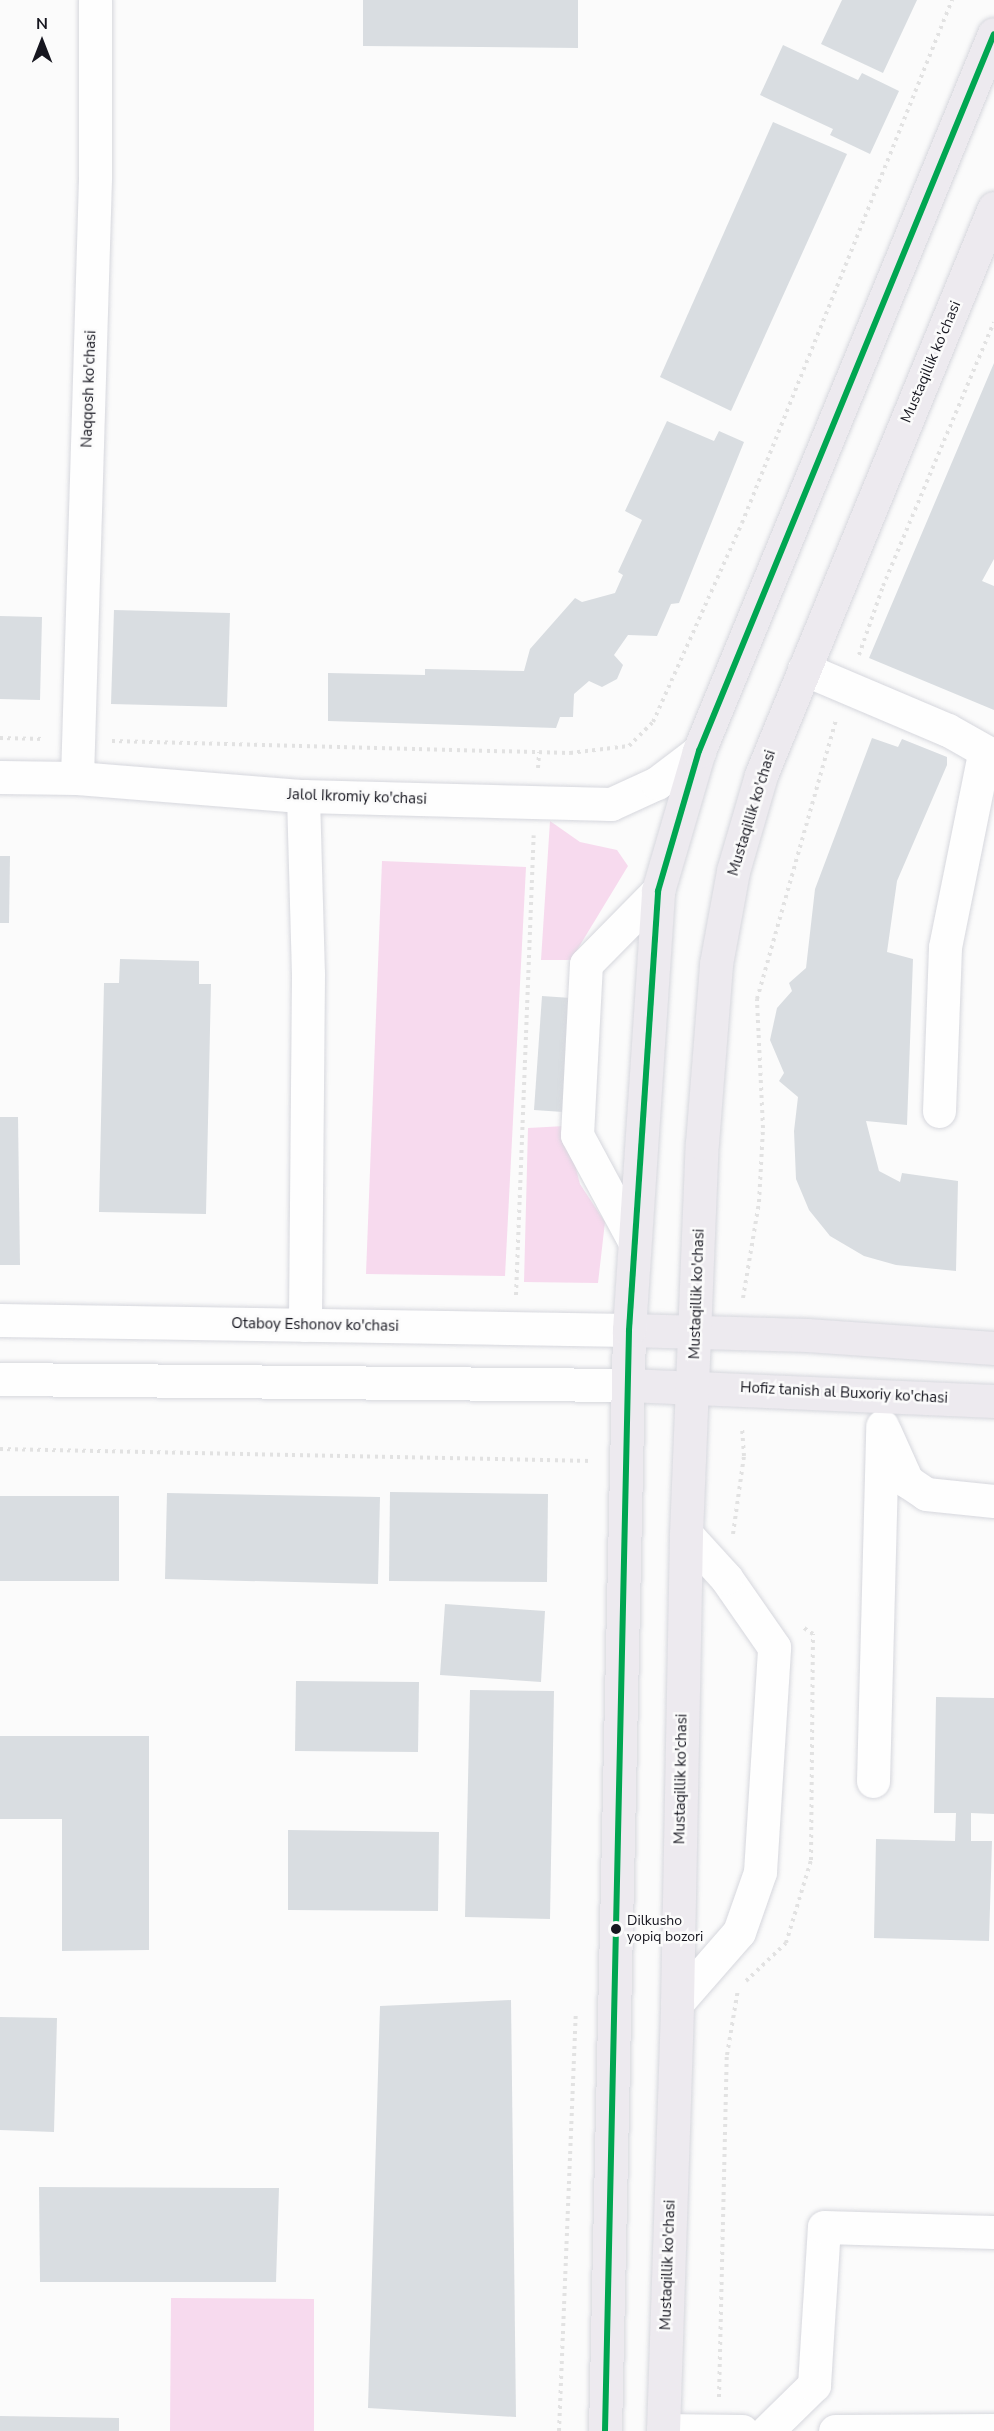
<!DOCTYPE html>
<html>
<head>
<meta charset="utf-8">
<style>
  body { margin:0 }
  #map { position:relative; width:994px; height:2431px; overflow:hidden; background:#fbfbfb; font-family:"Nunito Sans",sans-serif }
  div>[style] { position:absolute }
  .green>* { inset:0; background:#f7daee }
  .building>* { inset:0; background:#d9dde1 }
  .path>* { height:4px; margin-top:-2px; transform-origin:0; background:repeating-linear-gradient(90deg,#e2e2e2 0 3px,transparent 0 7.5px) }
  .roads { filter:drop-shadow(0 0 2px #d6d7dd) drop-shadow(0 0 2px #d6d7dd) }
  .minor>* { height:33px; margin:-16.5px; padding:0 16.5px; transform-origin:16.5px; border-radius:16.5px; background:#fefefe }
  .major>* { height:33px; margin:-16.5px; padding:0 16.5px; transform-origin:16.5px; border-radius:16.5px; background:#edeaef }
  .bus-1>* { height:6px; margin:-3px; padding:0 3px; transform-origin:3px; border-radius:3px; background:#00a651 }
  .dots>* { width:16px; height:16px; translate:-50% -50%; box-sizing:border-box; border:3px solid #fbfbfb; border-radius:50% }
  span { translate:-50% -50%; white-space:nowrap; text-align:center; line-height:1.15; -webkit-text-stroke:5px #fbfbfb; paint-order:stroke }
  .bus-label { font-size:14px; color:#16161f }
  .left { translate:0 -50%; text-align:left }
  .street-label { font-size:15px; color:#16161f }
  .north { position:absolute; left:12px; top:12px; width:60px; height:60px; -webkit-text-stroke:4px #fbfbfb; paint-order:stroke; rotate:0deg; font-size:16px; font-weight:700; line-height:24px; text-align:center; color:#16161f }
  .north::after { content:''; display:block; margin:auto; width:21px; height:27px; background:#16161f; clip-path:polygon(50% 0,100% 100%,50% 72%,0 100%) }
</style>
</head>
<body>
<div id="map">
  <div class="green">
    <i style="clip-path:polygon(550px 821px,580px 842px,617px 850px,628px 866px,571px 960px,541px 960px)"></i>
    <i style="clip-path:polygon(382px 861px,526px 867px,505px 1276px,366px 1274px)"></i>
    <i style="clip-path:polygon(565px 1126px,580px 1184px,605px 1222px,598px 1283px,524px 1282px,528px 1128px)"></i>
    <i style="clip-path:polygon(171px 2298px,314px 2299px,314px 2431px,170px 2431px)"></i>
  </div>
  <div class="building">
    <i style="clip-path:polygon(363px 0,578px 0,578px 48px,363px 46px)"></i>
    <i style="clip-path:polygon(842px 0,917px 0,883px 73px,821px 44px)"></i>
    <i style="clip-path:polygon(783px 45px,858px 80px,862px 73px,899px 91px,870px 154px,830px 135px,833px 129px,760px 95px)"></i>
    <i style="clip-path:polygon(773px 122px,847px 154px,731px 411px,660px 377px)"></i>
    <i style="clip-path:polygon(994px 363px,994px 559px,982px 581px,994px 586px,994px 710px,869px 658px)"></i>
    <i style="clip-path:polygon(667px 421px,714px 441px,719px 431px,744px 442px,679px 603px,671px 604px,657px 636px,628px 635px,614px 655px,623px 665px,617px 679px,602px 687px,589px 681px,574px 694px,573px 717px,560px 717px,556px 728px,328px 721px,328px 673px,425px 675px,425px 669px,524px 671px,530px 649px,575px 598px,582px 602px,615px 593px,623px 575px,618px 572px,642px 520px,625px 511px)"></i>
    <i style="clip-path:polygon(114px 610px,230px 613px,227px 707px,111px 704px)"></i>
    <i style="clip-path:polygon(0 616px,42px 617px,40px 700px,0 699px)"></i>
    <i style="clip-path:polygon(872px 738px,898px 747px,902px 739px,947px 757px,947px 765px,897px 881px,887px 952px,913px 959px,907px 1125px,866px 1121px,879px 1171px,900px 1182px,902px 1173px,958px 1181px,956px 1271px,896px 1265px,864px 1256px,830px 1236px,809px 1210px,796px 1179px,794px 1131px,798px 1097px,779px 1081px,784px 1073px,770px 1040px,777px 1008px,792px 991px,789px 983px,806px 968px,815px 889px)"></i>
    <i style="clip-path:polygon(0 856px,10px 856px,9px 923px,0 923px)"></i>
    <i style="clip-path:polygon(120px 959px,199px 961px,199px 984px,211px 984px,206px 1214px,99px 1212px,104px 983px,119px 983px)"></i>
    <i style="clip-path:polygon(542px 996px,571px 998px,563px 1112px,534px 1110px)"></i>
    <i style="clip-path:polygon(0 1117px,18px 1117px,20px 1265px,0 1265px)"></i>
    <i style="clip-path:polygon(390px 1492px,548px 1494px,547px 1582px,389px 1581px)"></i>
    <i style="clip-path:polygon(167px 1493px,380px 1497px,378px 1584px,165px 1579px)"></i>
    <i style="clip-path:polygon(0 1496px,119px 1496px,119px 1581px,0 1581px)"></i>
    <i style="clip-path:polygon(445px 1604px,545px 1611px,541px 1682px,440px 1675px)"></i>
    <i style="clip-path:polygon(296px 1681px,419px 1682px,418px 1752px,295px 1751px)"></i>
    <i style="clip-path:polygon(470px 1690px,554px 1691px,550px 1919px,465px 1917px)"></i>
    <i style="clip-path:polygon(936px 1697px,994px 1698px,994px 1814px,971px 1813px,971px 1841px,992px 1841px,989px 1941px,874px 1938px,876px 1839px,955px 1841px,956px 1813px,934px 1813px)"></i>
    <i style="clip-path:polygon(0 1736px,149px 1736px,149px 1950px,62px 1951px,62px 1819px,0 1819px)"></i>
    <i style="clip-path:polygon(288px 1830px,439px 1832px,438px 1911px,288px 1910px)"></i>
    <i style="clip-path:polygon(511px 2000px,516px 2417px,368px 2408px,380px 2006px)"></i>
    <i style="clip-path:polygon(0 2017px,57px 2018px,54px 2132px,0 2130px)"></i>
    <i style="clip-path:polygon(39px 2187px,279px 2188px,276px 2282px,40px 2282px)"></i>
    <i style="clip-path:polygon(0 2416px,119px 2418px,119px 2431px,0 2431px)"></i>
  </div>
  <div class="path">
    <i style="left:859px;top:655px;width:73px;rotate:-70.8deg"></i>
    <i style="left:883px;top:586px;width:286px;rotate:-67.2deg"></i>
    <i style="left:0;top:738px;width:44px;rotate:1.3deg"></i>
    <i style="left:112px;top:741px;width:458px;rotate:1.5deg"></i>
    <i style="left:570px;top:753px;width:59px;rotate:-6.8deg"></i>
    <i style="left:629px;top:746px;width:34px;rotate:-45deg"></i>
    <i style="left:653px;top:722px;width:218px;rotate:-65.9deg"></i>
    <i style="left:742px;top:523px;width:564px;rotate:-68.12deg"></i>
    <i style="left:538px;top:768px;width:16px;rotate:-86deg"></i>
    <i style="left:516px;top:1295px;width:460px;rotate:-87.8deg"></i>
    <i style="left:743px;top:1298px;width:97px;rotate:-80.5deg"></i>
    <i style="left:759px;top:1202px;width:74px;rotate:-86.9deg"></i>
    <i style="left:763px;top:1128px;width:129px;rotate:-92.7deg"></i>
    <i style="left:757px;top:999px;width:291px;rotate:-74.2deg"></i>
    <i style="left:0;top:1449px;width:592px;rotate:1.16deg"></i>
    <i style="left:733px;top:1534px;width:79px;rotate:-82deg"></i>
    <i style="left:744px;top:1456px;width:30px;rotate:-94deg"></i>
    <i style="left:746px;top:1981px;width:55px;rotate:-43.5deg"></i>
    <i style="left:786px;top:1943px;width:87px;rotate:-73.2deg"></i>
    <i style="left:811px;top:1860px;width:226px;rotate:-89.5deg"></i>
    <i style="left:813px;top:1634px;width:11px;rotate:-146deg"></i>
    <i style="left:719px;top:2397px;width:342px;rotate:-88.7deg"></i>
    <i style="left:727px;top:2055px;width:67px;rotate:-80.5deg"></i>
    <i style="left:559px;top:2431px;width:419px;rotate:-87.7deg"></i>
  </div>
  <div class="roads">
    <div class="minor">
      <i style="left:804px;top:669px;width:156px;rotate:23deg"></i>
      <i style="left:948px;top:730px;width:53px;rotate:29.5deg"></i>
      <i style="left:0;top:777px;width:77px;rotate:0.7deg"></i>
      <i style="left:77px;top:778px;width:227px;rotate:4.6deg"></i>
      <i style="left:303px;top:796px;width:308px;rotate:1.5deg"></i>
      <i style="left:611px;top:804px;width:51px;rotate:-24.5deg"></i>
      <i style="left:657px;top:783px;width:53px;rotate:-37.3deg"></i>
      <i style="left:77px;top:778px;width:601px;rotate:-88.28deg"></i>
      <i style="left:95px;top:177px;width:177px;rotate:-90deg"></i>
      <i style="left:303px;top:796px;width:178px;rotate:88.4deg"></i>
      <i style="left:308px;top:974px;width:351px;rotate:90.5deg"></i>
      <i style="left:939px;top:1111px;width:164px;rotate:-87.9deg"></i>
      <i style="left:945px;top:947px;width:198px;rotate:-78.6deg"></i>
      <i style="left:633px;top:1239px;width:118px;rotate:-118.3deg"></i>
      <i style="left:577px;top:1135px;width:171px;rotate:-87deg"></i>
      <i style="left:586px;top:964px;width:103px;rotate:-45.4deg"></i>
      <i style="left:0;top:1320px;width:629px;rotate:0.91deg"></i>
      <i style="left:0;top:1379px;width:628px;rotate:0.55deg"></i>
      <i style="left:885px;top:1432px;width:54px;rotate:65.8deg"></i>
      <i style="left:907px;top:1481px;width:23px;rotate:34deg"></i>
      <i style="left:926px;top:1494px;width:68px;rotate:5.9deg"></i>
      <i style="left:873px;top:1781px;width:355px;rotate:-88.5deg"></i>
      <i style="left:677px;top:2003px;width:94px;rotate:-48.9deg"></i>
      <i style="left:739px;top:1932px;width:64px;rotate:-70.7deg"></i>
      <i style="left:760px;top:1872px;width:225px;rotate:-86.4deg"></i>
      <i style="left:774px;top:1647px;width:84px;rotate:-124.8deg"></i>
      <i style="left:726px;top:1578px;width:59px;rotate:-132.3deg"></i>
      <i style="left:663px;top:2430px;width:79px;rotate:0.7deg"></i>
      <i style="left:767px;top:2431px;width:66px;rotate:-44.4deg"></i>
      <i style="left:814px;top:2385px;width:158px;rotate:-86.4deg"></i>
      <i style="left:824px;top:2227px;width:170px;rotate:1.7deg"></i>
      <i style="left:835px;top:2431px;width:159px;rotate:-0.4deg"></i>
    </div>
    <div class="major">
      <i style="left:629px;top:1330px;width:178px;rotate:1.6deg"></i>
      <i style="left:807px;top:1335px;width:187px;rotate:4deg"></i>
      <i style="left:628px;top:1385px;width:366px;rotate:2.5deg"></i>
      <i style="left:605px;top:2431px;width:1101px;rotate:-88.75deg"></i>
      <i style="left:629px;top:1330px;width:440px;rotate:-86.2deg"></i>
      <i style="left:658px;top:891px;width:146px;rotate:-73.7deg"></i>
      <i style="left:699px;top:751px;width:775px;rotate:-67.64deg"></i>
      <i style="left:663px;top:2431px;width:428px;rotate:-88.1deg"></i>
      <i style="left:677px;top:2003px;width:469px;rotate:-88.9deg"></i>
      <i style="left:686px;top:1534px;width:391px;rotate:-87.7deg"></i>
      <i style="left:702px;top:1143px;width:180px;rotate:-85.5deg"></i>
      <i style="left:716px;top:964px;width:95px;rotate:-79.6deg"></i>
      <i style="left:733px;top:871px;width:100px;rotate:-73.7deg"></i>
      <i style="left:761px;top:775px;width:613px;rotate:-67.66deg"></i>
    </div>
  </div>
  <div class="bus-1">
    <i style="left:605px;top:2431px;width:1101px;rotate:-88.75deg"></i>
    <i style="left:629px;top:1330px;width:440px;rotate:-86.2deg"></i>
    <i style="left:658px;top:891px;width:146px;rotate:-73.7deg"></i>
    <i style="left:699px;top:751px;width:775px;rotate:-67.64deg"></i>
  </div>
  <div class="dots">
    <i style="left:616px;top:1929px;background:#16161f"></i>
  </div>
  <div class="bus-label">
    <span class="left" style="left:627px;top:1929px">Dilkusho<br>yopiq bozori</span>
  </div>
  <div class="street-label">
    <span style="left:931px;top:362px;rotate:-67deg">Mustaqillik ko'chasi</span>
    <span style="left:89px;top:389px;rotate:-88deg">Naqqosh ko'chasi</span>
    <span style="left:357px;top:797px;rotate:2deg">Jalol Ikromiy ko'chasi</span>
    <span style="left:752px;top:813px;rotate:-73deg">Mustaqillik ko'chasi</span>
    <span style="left:697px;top:1294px;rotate:-88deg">Mustaqillik ko'chasi</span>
    <span style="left:315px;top:1325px;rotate:1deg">Otaboy Eshonov ko'chasi</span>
    <span style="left:844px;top:1393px;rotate:3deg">Hofiz tanish al Buxoriy ko'chasi</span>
    <span style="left:681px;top:1779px;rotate:-89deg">Mustaqillik ko'chasi</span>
    <span style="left:668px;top:2265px;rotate:-88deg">Mustaqillik ko'chasi</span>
  </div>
  <div class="north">N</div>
</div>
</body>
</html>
